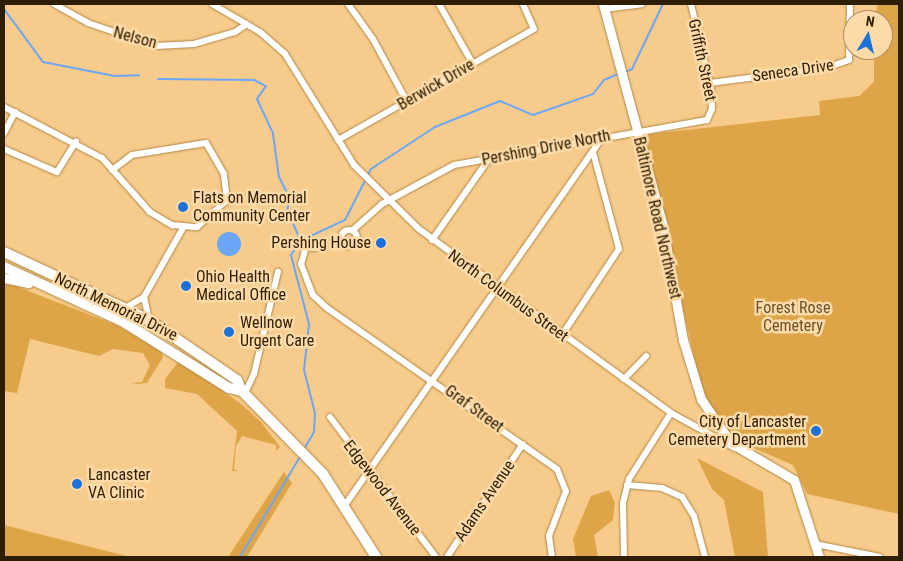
<!DOCTYPE html>
<html>
<head>
<meta charset="utf-8">
<style>
  body { margin:0 }
  #map { position:relative; width:903px; height:561px; overflow:hidden; background:#f7cb8b; font-family:"Roboto Condensed",sans-serif }
  div>[style] { position:absolute }
  .green>* { inset:0; background:#dea548 }
  .water>* { inset:0; background:#6ba6f8 }
  .round { border-radius:50% }
  .stream>* { height:2px; margin:-1px; padding:0 1px; transform-origin:1px; border-radius:1px; background:#6ba6f8 }
  .roads { filter:drop-shadow(0 0 1px #b08848) drop-shadow(0 0 1px #b08848) }
  .street>* { height:6px; margin:-3px; padding:0 3px; transform-origin:3px; border-radius:3px; background:#fff }
  .street>.ring { margin:-3px; padding:0; box-sizing:content-box; background:none; border:6px solid #fff; border-radius:50% }
  .secondary>* { height:9px; margin:-4.5px; padding:0 4.5px; transform-origin:4.5px; border-radius:4.5px; background:#fff }
  .primary>* { height:10px; margin:-5px; padding:0 5px; transform-origin:5px; border-radius:5px; background:#fff }
  .dots>* { width:14px; height:14px; translate:-50% -50%; box-sizing:border-box; border:2px solid #fddaa7; border-radius:50% }
  span { translate:-50% -50%; white-space:nowrap; text-align:center; line-height:1.15; -webkit-text-stroke:5px #fddaa7; paint-order:stroke }
  .street-label { font-size:16px; color:#2e1e03 }
  .poi-label { font-size:16px; color:#2e1e03 }
  .left { translate:0 -50%; text-align:left }
  .right { translate:-100% -50%; text-align:right }
  .park-label { font-size:16px; color:#6b5129 }
  .frame { position:absolute; inset:0; border:5px solid #2e1e03; pointer-events:none }
  .north { position:absolute; left:843px; top:10px; width:50px; height:50px; box-sizing:border-box; background:#fddaa7; border:1px solid #aa8f65; border-radius:50%; rotate:9deg; font-size:14px; font-weight:700; line-height:20px; text-align:center; color:#2e1e03 }
  .north::after { content:''; display:block; margin:auto; width:18px; height:22px; background:#1b70da; clip-path:polygon(50% 0,100% 100%,50% 72%,0 100%) }
</style>
</head>
<body>
<div id="map">
  <div class="green">
    <i style="clip-path:polygon(878px 4px,899px 4px,899px 514px,807px 494px,793px 465px,740px 442px,728px 432px,703px 394px,642px 135px,820px 115px,819px 101px,859px 96px,874px 82px,874px 50px,883px 50px,883px 20px,874px 20px)"></i>
    <i style="clip-path:polygon(5px 282px,116px 325px,161px 350px,163px 357px,147px 383px,138px 384px,131px 383px,142px 382px,150px 365px,143px 353px,113px 349px,99px 356px,30px 339px,17px 393px,4px 391px)"></i>
    <i style="clip-path:polygon(179px 361px,240px 403px,261px 422px,280px 447px,276px 451px,276px 445px,242px 436px,236px 446px,234px 469px,238px 471px,232px 471px,237px 431px,197px 394px,165px 388px,165px 379px)"></i>
    <i style="clip-path:polygon(697px 458px,763px 492px,768px 557px,735px 557px,724px 500px,712px 489px)"></i>
    <i style="clip-path:polygon(284px 472px,292px 483px,247px 557px,228px 557px)"></i>
    <i style="clip-path:polygon(609px 490px,615px 503px,613px 520px,594px 535px,598px 557px,576px 557px,573px 539px,591px 496px)"></i>
    <i style="clip-path:polygon(4px 525px,130px 557px,4px 557px)"></i>
  </div>
  <div class="water">
    <i class="round" style="left:217px;top:232px;width:24px;height:24px"></i>
  </div>
  <div class="stream">
    <i style="left:4px;top:9px;width:66px;rotate:53.7deg"></i>
    <i style="left:43px;top:62px;width:73px;rotate:11deg"></i>
    <i style="left:115px;top:76px;width:24px;rotate:-2deg"></i>
    <i style="left:625px;top:72px;width:8px;rotate:-23deg"></i>
    <i style="left:632px;top:69px;width:72px;rotate:-64.5deg"></i>
    <i style="left:158px;top:79px;width:96px;rotate:0.6deg"></i>
    <i style="left:254px;top:80px;width:13px;rotate:27deg"></i>
    <i style="left:266px;top:86px;width:16px;rotate:125deg"></i>
    <i style="left:257px;top:99px;width:38px;rotate:65deg"></i>
    <i style="left:273px;top:134px;width:43px;rotate:82.1deg"></i>
    <i style="left:279px;top:177px;width:25px;rotate:63deg"></i>
    <i style="left:290px;top:199px;width:11px;rotate:105deg"></i>
    <i style="left:287px;top:210px;width:34px;rotate:66deg"></i>
    <i style="left:301px;top:241px;width:17px;rotate:126deg"></i>
    <i style="left:291px;top:255px;width:71px;rotate:75.4deg"></i>
    <i style="left:309px;top:324px;width:46px;rotate:96.2deg"></i>
    <i style="left:304px;top:370px;width:44px;rotate:75.7deg"></i>
    <i style="left:315px;top:413px;width:19px;rotate:93deg"></i>
    <i style="left:314px;top:432px;width:20px;rotate:120deg"></i>
    <i style="left:302px;top:240px;width:47px;rotate:-24.9deg"></i>
    <i style="left:345px;top:220px;width:57px;rotate:-63deg"></i>
    <i style="left:371px;top:169px;width:77px;rotate:-33.3deg"></i>
    <i style="left:435px;top:127px;width:70px;rotate:-21.8deg"></i>
    <i style="left:500px;top:101px;width:36px;rotate:23deg"></i>
    <i style="left:533px;top:115px;width:64px;rotate:-19.3deg"></i>
    <i style="left:593px;top:94px;width:18px;rotate:-52deg"></i>
    <i style="left:604px;top:80px;width:15px;rotate:-23deg"></i>
    <i style="left:240px;top:557px;width:119px;rotate:-59.1deg"></i>
  </div>
  <div class="roads">
    <div class="street">
      <i style="left:54px;top:4px;width:39px;rotate:29deg"></i>
      <i style="left:88px;top:23px;width:72px;rotate:18.7deg"></i>
      <i style="left:156px;top:46px;width:38px;rotate:-3deg"></i>
      <i style="left:194px;top:44px;width:43px;rotate:-16.3deg"></i>
      <i style="left:235px;top:32px;width:14px;rotate:-34deg"></i>
      <i style="left:212px;top:4px;width:56px;rotate:30.3deg"></i>
      <i style="left:260px;top:32px;width:33px;rotate:41deg"></i>
      <i style="left:285px;top:54px;width:131px;rotate:58.1deg"></i>
      <i style="left:354px;top:165px;width:91px;rotate:44.6deg"></i>
      <i style="left:419px;top:229px;width:312px;rotate:36.1deg"></i>
      <i style="left:671px;top:413px;width:73px;rotate:28.7deg"></i>
      <i style="left:348px;top:4px;width:43px;rotate:54.5deg"></i>
      <i style="left:373px;top:39px;width:72px;rotate:61.6deg"></i>
      <i style="left:439px;top:4px;width:69px;rotate:60.5deg"></i>
      <i style="left:604px;top:9px;width:38px;rotate:-7deg"></i>
      <i style="left:710px;top:83px;width:117px;rotate:-7.4deg"></i>
      <i style="left:826px;top:68px;width:24px;rotate:-19deg"></i>
      <i style="left:849px;top:60px;width:56px;rotate:-89deg"></i>
      <i style="left:4px;top:107px;width:110px;rotate:27.5deg"></i>
      <i style="left:102px;top:158px;width:72px;rotate:48.4deg"></i>
      <i style="left:150px;top:212px;width:26px;rotate:31deg"></i>
      <i style="left:172px;top:225px;width:25px;rotate:5deg"></i>
      <i style="left:197px;top:227px;width:40px;rotate:-42deg"></i>
      <i style="left:227px;top:200px;width:26px;rotate:-97deg"></i>
      <i style="left:224px;top:174px;width:36px;rotate:-120deg"></i>
      <i style="left:206px;top:143px;width:75px;rotate:170.8deg"></i>
      <i style="left:132px;top:155px;width:25px;rotate:143deg"></i>
      <i style="left:4px;top:133px;width:24px;rotate:-62deg"></i>
      <i style="left:338px;top:140px;width:225px;rotate:-29.5deg"></i>
      <i style="left:534px;top:29px;width:27px;rotate:-114deg"></i>
      <i style="left:4px;top:149px;width:58px;rotate:23.5deg"></i>
      <i style="left:57px;top:172px;width:36px;rotate:-58deg"></i>
      <i class="ring" style="left:341px;top:230px;width:10px;height:10px"></i>
      <i style="left:353px;top:230px;width:39px;rotate:-42deg"></i>
      <i style="left:382px;top:204px;width:82px;rotate:-28.4deg"></i>
      <i style="left:454px;top:165px;width:257px;rotate:-10.1deg"></i>
      <i style="left:707px;top:120px;width:12px;rotate:-66deg"></i>
      <i style="left:712px;top:109px;width:21px;rotate:-93deg"></i>
      <i style="left:711px;top:88px;width:86px;rotate:-103.4deg"></i>
      <i style="left:432px;top:240px;width:99px;rotate:-54.9deg"></i>
      <i style="left:316px;top:248px;width:10px;rotate:-174deg"></i>
      <i style="left:306px;top:247px;width:18px;rotate:106deg"></i>
      <i style="left:301px;top:264px;width:33px;rotate:69deg"></i>
      <i style="left:313px;top:295px;width:19px;rotate:43deg"></i>
      <i style="left:327px;top:308px;width:281px;rotate:35deg"></i>
      <i style="left:557px;top:469px;width:24px;rotate:68deg"></i>
      <i style="left:566px;top:491px;width:48px;rotate:110.7deg"></i>
      <i style="left:549px;top:536px;width:21px;rotate:82deg"></i>
      <i style="left:144px;top:297px;width:24px;rotate:78deg"></i>
      <i style="left:125px;top:308px;width:22px;rotate:-30deg"></i>
      <i style="left:144px;top:297px;width:79px;rotate:-60.5deg"></i>
      <i style="left:562px;top:335px;width:103px;rotate:-56.5deg"></i>
      <i style="left:619px;top:249px;width:100px;rotate:-105deg"></i>
      <i style="left:624px;top:379px;width:32px;rotate:-46deg"></i>
      <i style="left:245px;top:393px;width:21px;rotate:-65deg"></i>
      <i style="left:254px;top:374px;width:105px;rotate:-76.8deg"></i>
      <i style="left:330px;top:417px;width:176px;rotate:52.9deg"></i>
      <i style="left:627px;top:485px;width:35px;rotate:5deg"></i>
      <i style="left:662px;top:488px;width:22px;rotate:24deg"></i>
      <i style="left:682px;top:497px;width:22px;rotate:58deg"></i>
      <i style="left:694px;top:516px;width:42px;rotate:75deg"></i>
      <i style="left:345px;top:505px;width:449px;rotate:-55deg"></i>
      <i style="left:815px;top:544px;width:66px;rotate:11.3deg"></i>
      <i style="left:447px;top:557px;width:136px;rotate:-56.1deg"></i>
      <i style="left:624px;top:557px;width:54px;rotate:-91.1deg"></i>
      <i style="left:623px;top:503px;width:25px;rotate:-76deg"></i>
      <i style="left:629px;top:479px;width:78px;rotate:-57.5deg"></i>
    </div>
    <div class="secondary">
      <i style="left:603px;top:4px;width:231px;rotate:74.9deg"></i>
      <i style="left:663px;top:227px;width:115px;rotate:80deg"></i>
      <i style="left:683px;top:340px;width:62px;rotate:73deg"></i>
      <i style="left:701px;top:399px;width:53px;rotate:55.7deg"></i>
      <i style="left:731px;top:443px;width:73px;rotate:30.4deg"></i>
      <i style="left:794px;top:480px;width:81px;rotate:72deg"></i>
      <i style="left:4px;top:278px;width:25px;rotate:12deg"></i>
    </div>
    <div class="primary">
      <i style="left:4px;top:252px;width:160px;rotate:25.1deg"></i>
      <i style="left:149px;top:320px;width:107px;rotate:34.3deg"></i>
      <i style="left:237px;top:380px;width:12px;rotate:66deg"></i>
      <i style="left:242px;top:391px;width:116px;rotate:45.7deg"></i>
      <i style="left:323px;top:474px;width:98px;rotate:57.4deg"></i>
      <i style="left:4px;top:267px;width:130px;rotate:24.6deg"></i>
      <i style="left:122px;top:321px;width:126px;rotate:32.1deg"></i>
      <i style="left:229px;top:388px;width:13px;rotate:13deg"></i>
    </div>
  </div>
  <div class="dots">
    <i style="left:183px;top:207px;background:#1b70da"></i>
    <i style="left:381px;top:243px;background:#1b70da"></i>
    <i style="left:186px;top:286px;background:#1b70da"></i>
    <i style="left:229px;top:332px;background:#1b70da"></i>
    <i style="left:816px;top:431px;background:#1b70da"></i>
    <i style="left:77px;top:484px;background:#1b70da"></i>
  </div>
  <div class="street-label">
    <span style="left:135px;top:38px;rotate:15deg">Nelson</span>
    <span style="left:702px;top:60px;rotate:78deg">Griffith Street</span>
    <span style="left:793px;top:71px;rotate:-8deg">Seneca Drive</span>
    <span style="left:436px;top:85px;rotate:-30deg">Berwick Drive</span>
    <span style="left:546px;top:148px;rotate:-11deg">Pershing Drive North</span>
    <span style="left:657px;top:218px;rotate:77deg">Baltimore Road Northwest</span>
    <span style="left:508px;top:296px;rotate:36deg">North Columbus Street</span>
    <span style="left:116px;top:307px;rotate:26deg">North Memorial Drive</span>
    <span style="left:474px;top:409px;rotate:36deg">Graf Street</span>
    <span style="left:382px;top:488px;rotate:52deg">Edgewood Avenue</span>
    <span style="left:485px;top:501px;rotate:-56deg">Adams Avenue</span>
  </div>
  <div class="poi-label">
    <span class="left" style="left:193px;top:207px">Flats on Memorial<br>Community Center</span>
    <span class="right" style="left:371px;top:243px">Pershing House</span>
    <span class="left" style="left:196px;top:286px">Ohio Health<br>Medical Office</span>
    <span class="left" style="left:240px;top:332px">Wellnow<br>Urgent Care</span>
    <span class="right" style="left:806px;top:431px">City of Lancaster<br>Cemetery Department</span>
    <span class="left" style="left:88px;top:484px">Lancaster<br>VA Clinic</span>
  </div>
  <div class="park-label">
    <span style="left:793px;top:317px">Forest Rose<br>Cemetery</span>
  </div>
  <div class="frame"></div>
  <div class="north">N</div>
</div>
</body>
</html>
